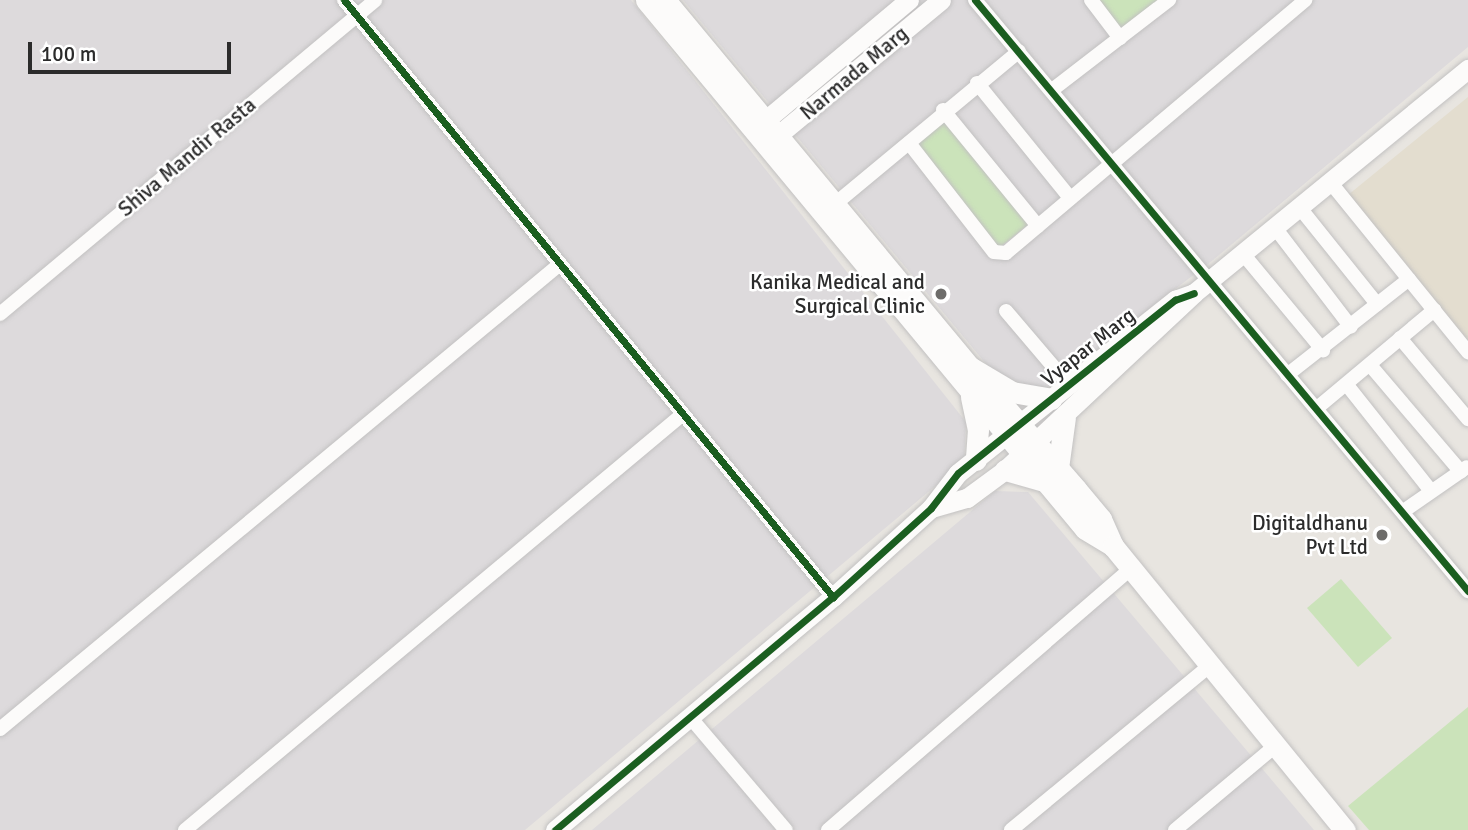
<!DOCTYPE html>
<html>
<head>
<meta charset="utf-8">
<style>
  body { margin:0 }
  #map { position:relative; width:1468px; height:830px; overflow:hidden; background:#e8e5e0; font-family:Signika,sans-serif }
  div>[style] { position:absolute }
  .industrial>* { inset:0; background:#dddadc }
  .education>* { inset:0; background:#e3ddcf }
  .green>* { inset:0; background:#cbe3ba }
  .roads { filter:drop-shadow(0 0 2px #c2c1c1) drop-shadow(0 0 2px #c2c1c1) }
  .minor>* { height:14px; margin:-7px; padding:0 7px; transform-origin:7px; border-radius:7px; background:#fcfbfa }
  .tertiary>* { height:19px; margin:-9.5px; padding:0 9.5px; transform-origin:9.5px; border-radius:9.5px; background:#fcfbfa }
  .secondary>* { height:21px; margin:-10.5px; padding:0 10.5px; transform-origin:10.5px; border-radius:10.5px; background:#fcfbfa }
  .cycleway>* { height:7px; margin:-3.5px; padding:0 3.5px; transform-origin:3.5px; border-radius:3.5px; background:#1b5e20 }
  .dots>* { width:19px; height:19px; translate:-50% -50%; box-sizing:border-box; border:4px solid #fff; border-radius:50% }
  span { translate:-50% -50%; white-space:nowrap; text-align:center; line-height:1.15; -webkit-text-stroke:5px #fff; paint-order:stroke }
  .street-label { font-size:21px; color:#2b2b2b }
  .poi-label { font-size:21px; color:#2b2b2b }
  .right { translate:-100% -50%; text-align:right }
  .scale { position:absolute; left:28px; top:42px; width:203px; height:32px; box-sizing:border-box; border:4px solid #2b2b2b; border-top:0; padding-left:9px; font-size:21px; line-height:24px; white-space:nowrap; color:#2b2b2b; -webkit-text-stroke:5px #fff; paint-order:stroke }
</style>
</head>
<body>
<div id="map">
  <div class="industrial">
    <i style="clip-path:polygon(0 0,631px 0,966px 422px,964px 462px,525px 830px,0 830px)"></i>
    <i style="clip-path:polygon(683px 0,1468px 0,1468px 47px,1213px 260px,1041px 392px,1007px 389px)"></i>
    <i style="clip-path:polygon(995px 491px,1028px 492px,1314px 830px,592px 830px)"></i>
  </div>
  <div class="education">
    <i style="clip-path:polygon(1468px 97px,1468px 341px,1348px 195px)"></i>
  </div>
  <div class="green">
    <i style="clip-path:polygon(1097px 0,1159px 0,1122px 30px)"></i>
    <i style="clip-path:polygon(943px 120px,1030px 223px,999px 248px,912px 145px)"></i>
    <i style="clip-path:polygon(1341px 579px,1392px 638px,1358px 667px,1307px 608px)"></i>
    <i style="clip-path:polygon(1468px 707px,1468px 830px,1369px 830px,1348px 806px)"></i>
  </div>
  <div class="roads">
    <div class="minor">
      <i style="left:344px;top:0;width:772px;rotate:50.68deg"></i>
      <i style="left:975px;top:0;width:770px;rotate:50.17deg"></i>
      <i style="left:1091px;top:0;width:48px;rotate:52.7deg"></i>
      <i style="left:977px;top:83px;width:148px;rotate:51deg"></i>
      <i style="left:1052px;top:90px;width:148px;rotate:-37.6deg"></i>
      <i style="left:943px;top:110px;width:150px;rotate:50.7deg"></i>
      <i style="left:909px;top:143px;width:138px;rotate:52.1deg"></i>
      <i style="left:994px;top:252px;width:12px;rotate:5deg"></i>
      <i style="left:1006px;top:253px;width:392px;rotate:-40.2deg"></i>
      <i style="left:1331px;top:183px;width:218px;rotate:51deg"></i>
      <i style="left:835px;top:204px;width:239px;rotate:-39.7deg"></i>
      <i style="left:1300px;top:208px;width:123px;rotate:51.3deg"></i>
      <i style="left:1276px;top:229px;width:123px;rotate:52.6deg"></i>
      <i style="left:1244px;top:255px;width:124px;rotate:50.3deg"></i>
      <i style="left:1006px;top:311px;width:97px;rotate:49.6deg"></i>
      <i style="left:0;top:314px;width:489px;rotate:-39.9deg"></i>
      <i style="left:1400px;top:338px;width:106px;rotate:50deg"></i>
      <i style="left:1370px;top:365px;width:140px;rotate:49.6deg"></i>
      <i style="left:1287px;top:375px;width:155px;rotate:-38.2deg"></i>
      <i style="left:1347px;top:385px;width:135px;rotate:51.6deg"></i>
      <i style="left:1317px;top:408px;width:153px;rotate:-39.9deg"></i>
      <i style="left:1405px;top:510px;width:75px;rotate:-34.7deg"></i>
      <i style="left:690px;top:717px;width:148px;rotate:49.7deg"></i>
      <i style="left:0;top:729px;width:728px;rotate:-39.7deg"></i>
      <i style="left:185px;top:830px;width:649px;rotate:-39.87deg"></i>
      <i style="left:828px;top:830px;width:401px;rotate:-40.8deg"></i>
      <i style="left:1011px;top:830px;width:256px;rotate:-39.6deg"></i>
      <i style="left:1175px;top:830px;width:131px;rotate:-40deg"></i>
    </div>
    <div class="tertiary">
      <i style="left:755px;top:129px;width:201px;rotate:-40deg"></i>
      <i style="left:766px;top:145px;width:227px;rotate:-39.6deg"></i>
      <i style="left:931px;top:508px;width:37px;rotate:-16deg"></i>
      <i style="left:967px;top:498px;width:47px;rotate:-36.4deg"></i>
      <i style="left:1005px;top:470px;width:259px;rotate:-43.1deg"></i>
      <i style="left:1194px;top:293px;width:354px;rotate:-39.3deg"></i>
      <i style="left:555px;top:830px;width:363px;rotate:-40deg"></i>
      <i style="left:833px;top:597px;width:132px;rotate:-42.2deg"></i>
      <i style="left:931px;top:508px;width:44px;rotate:-52.4deg"></i>
      <i style="left:958px;top:473px;width:278px;rotate:-38.6deg"></i>
      <i style="left:1175px;top:300px;width:20px;rotate:-20deg"></i>
    </div>
    <div class="secondary">
      <i style="left:646px;top:0;width:687px;rotate:50.31deg"></i>
      <i style="left:1085px;top:529px;width:33px;rotate:31deg"></i>
      <i style="left:665px;top:0;width:477px;rotate:50.3deg"></i>
      <i style="left:970px;top:367px;width:49px;rotate:30.8deg"></i>
      <i style="left:1012px;top:392px;width:40px;rotate:10deg"></i>
      <i style="left:970px;top:367px;width:162px;rotate:49deg"></i>
      <i style="left:1076px;top:489px;width:39px;rotate:50deg"></i>
      <i style="left:1101px;top:519px;width:30px;rotate:66deg"></i>
      <i style="left:1113px;top:546px;width:367px;rotate:50.8deg"></i>
      <i style="left:971px;top:397px;width:33px;rotate:78deg"></i>
      <i style="left:978px;top:429px;width:31px;rotate:94deg"></i>
      <i style="left:1058px;top:468px;width:51px;rotate:-82.2deg"></i>
      <i style="left:1005px;top:470px;width:41px;rotate:15.8deg"></i>
    </div>
  </div>
  <div class="cycleway">
    <i style="left:344px;top:0;width:772px;rotate:50.68deg"></i>
    <i style="left:975px;top:0;width:770px;rotate:50.17deg"></i>
    <i style="left:555px;top:830px;width:363px;rotate:-40deg"></i>
    <i style="left:833px;top:597px;width:132px;rotate:-42.2deg"></i>
    <i style="left:931px;top:508px;width:44px;rotate:-52.4deg"></i>
    <i style="left:958px;top:473px;width:278px;rotate:-38.6deg"></i>
    <i style="left:1175px;top:300px;width:20px;rotate:-20deg"></i>
  </div>
  <div class="dots">
    <i style="left:941px;top:294px;background:#6d6c6a"></i>
    <i style="left:1382px;top:535px;background:#6d6c6a"></i>
  </div>
  <div class="street-label">
    <span style="left:854px;top:73px;rotate:-40deg">Narmada Marg</span>
    <span style="left:187px;top:157px;rotate:-40deg">Shiva Mandir Rasta</span>
    <span style="left:1088px;top:347px;rotate:-38deg">Vyapar Marg</span>
  </div>
  <div class="poi-label">
    <span class="right" style="left:925px;top:294px">Kanika Medical and<br>Surgical Clinic</span>
    <span class="right" style="left:1368px;top:535px">Digitaldhanu<br>Pvt Ltd</span>
  </div>
  <div class="scale">100 m</div>
</div>
</body>
</html>
